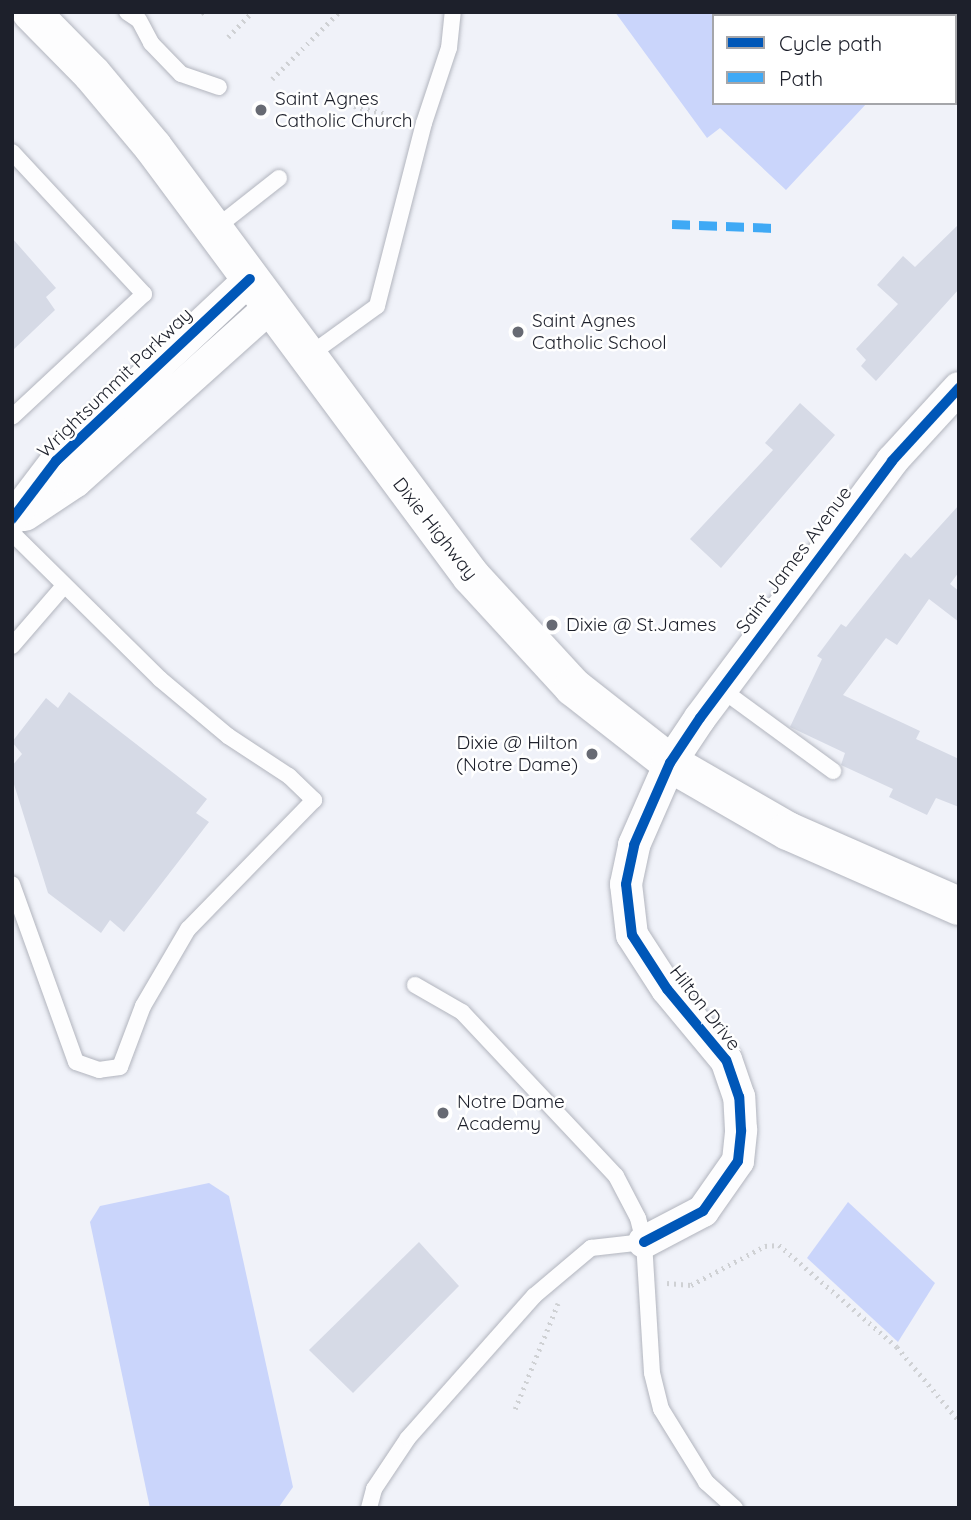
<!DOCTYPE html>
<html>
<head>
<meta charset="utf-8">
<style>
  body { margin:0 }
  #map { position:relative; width:971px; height:1520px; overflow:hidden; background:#f0f2f9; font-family:Quicksand,sans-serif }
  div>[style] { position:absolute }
  .green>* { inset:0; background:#cad5fb }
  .building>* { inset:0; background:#d6dae6 }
  .path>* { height:4.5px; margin-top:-2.25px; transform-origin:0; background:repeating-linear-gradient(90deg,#cfd1d4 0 2px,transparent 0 7px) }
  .roads { filter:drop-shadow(0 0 2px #b2b5be) drop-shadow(0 0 2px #b2b5be) }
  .lane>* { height:16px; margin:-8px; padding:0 8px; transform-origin:8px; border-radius:8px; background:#fdfdfe }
  .street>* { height:32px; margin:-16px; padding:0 16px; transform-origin:16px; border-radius:16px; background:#fdfdfe }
  .primary>* { height:38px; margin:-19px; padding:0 19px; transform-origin:19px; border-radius:19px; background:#fdfdfe }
  .quiet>* { height:9px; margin-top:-4.5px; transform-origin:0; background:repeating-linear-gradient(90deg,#3fa9f5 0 18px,transparent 0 27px) }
  .cycleway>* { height:10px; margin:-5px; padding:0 5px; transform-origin:5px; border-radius:5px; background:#0057b8 }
  .dots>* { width:19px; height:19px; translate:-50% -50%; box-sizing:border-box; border:4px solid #fff; border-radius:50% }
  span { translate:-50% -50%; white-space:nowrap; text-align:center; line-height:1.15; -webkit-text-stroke:5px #fff; paint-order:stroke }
  .poi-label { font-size:19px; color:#1d202b }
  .left { translate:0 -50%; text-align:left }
  .right { translate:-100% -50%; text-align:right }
  .street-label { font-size:19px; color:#1d202b }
  .frame { position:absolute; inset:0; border:14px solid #1d202b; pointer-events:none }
  .legend { position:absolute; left:712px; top:14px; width:245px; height:91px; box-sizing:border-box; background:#fff; border:2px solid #a5a6aa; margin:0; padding:9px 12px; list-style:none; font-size:21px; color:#1d202b }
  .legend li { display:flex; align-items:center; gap:14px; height:35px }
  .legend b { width:35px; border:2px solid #a5a6aa }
</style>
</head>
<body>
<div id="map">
  <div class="green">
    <i style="clip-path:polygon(615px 12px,951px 12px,714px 16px,714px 103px,867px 103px,786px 190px,720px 128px,707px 138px)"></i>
    <i style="clip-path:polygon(209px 1183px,229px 1196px,293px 1487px,279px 1507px,150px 1508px,90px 1222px,100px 1206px)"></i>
    <i style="clip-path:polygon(848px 1202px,935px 1283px,898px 1342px,807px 1258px)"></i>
  </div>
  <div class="building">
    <i style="clip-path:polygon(959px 224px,959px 289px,876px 381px,861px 366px,866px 360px,856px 349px,898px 304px,877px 285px,903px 256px,915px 267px)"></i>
    <i style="clip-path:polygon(12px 238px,56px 288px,46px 297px,55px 310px,12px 351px)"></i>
    <i style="clip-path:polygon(800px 403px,835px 435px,721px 568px,690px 539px,773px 450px,765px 443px)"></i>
    <i style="clip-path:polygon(959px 505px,959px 572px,950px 584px,959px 591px,959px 622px,929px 599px,897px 645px,886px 638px,843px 695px,920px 731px,916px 739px,959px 759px,959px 807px,936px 798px,927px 815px,889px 797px,893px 789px,841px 765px,845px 753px,790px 727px,822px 659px,817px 656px,841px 624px,846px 627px,905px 553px,911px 558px)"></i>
    <i style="clip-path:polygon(69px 692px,207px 799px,196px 813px,209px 822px,124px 932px,110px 920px,101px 933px,48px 893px,12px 778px,12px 766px,22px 754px,12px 742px,46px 698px,58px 708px)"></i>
    <i style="clip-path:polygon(419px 1242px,459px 1286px,353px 1393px,309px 1350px)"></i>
  </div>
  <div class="path">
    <i style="left:203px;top:12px;width:7px;rotate:45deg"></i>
    <i style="left:228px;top:37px;width:35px;rotate:-46deg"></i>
    <i style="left:272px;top:79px;width:95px;rotate:-45deg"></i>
    <i style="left:354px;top:106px;width:32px;rotate:14deg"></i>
    <i style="left:667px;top:1283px;width:24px;rotate:5deg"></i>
    <i style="left:691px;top:1285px;width:84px;rotate:-27.8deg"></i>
    <i style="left:765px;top:1246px;width:14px;rotate:-4deg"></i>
    <i style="left:779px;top:1245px;width:156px;rotate:40.8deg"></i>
    <i style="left:897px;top:1347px;width:97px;rotate:50deg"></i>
    <i style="left:515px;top:1409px;width:114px;rotate:-67.9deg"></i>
  </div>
  <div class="roads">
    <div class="lane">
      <i style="left:127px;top:12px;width:14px;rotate:34deg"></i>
      <i style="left:139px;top:20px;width:26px;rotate:62deg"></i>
      <i style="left:151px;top:43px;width:43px;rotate:45.9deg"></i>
      <i style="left:181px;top:74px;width:40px;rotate:18.9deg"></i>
      <i style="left:12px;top:152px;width:194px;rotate:47.1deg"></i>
      <i style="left:144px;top:294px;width:180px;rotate:137deg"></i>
      <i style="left:213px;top:230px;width:84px;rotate:-38.2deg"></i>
      <i style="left:308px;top:356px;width:85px;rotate:-35.9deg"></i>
      <i style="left:377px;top:306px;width:189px;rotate:-75.6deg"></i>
      <i style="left:424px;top:123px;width:79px;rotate:-71.6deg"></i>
      <i style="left:449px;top:48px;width:36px;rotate:-84deg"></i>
      <i style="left:12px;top:533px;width:208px;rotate:44.6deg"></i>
      <i style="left:160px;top:679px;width:89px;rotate:40deg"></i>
      <i style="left:228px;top:736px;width:73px;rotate:33.3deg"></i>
      <i style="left:289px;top:776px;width:35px;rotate:44deg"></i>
      <i style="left:314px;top:800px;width:180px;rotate:134.3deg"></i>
      <i style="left:188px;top:929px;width:89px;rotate:120.3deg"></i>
      <i style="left:143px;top:1006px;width:65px;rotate:110.7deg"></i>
      <i style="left:120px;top:1067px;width:21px;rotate:172deg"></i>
      <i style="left:99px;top:1070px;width:24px;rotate:-161deg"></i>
      <i style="left:76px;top:1062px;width:189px;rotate:-109.8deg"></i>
      <i style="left:12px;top:646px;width:78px;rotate:-49.2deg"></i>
      <i style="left:721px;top:689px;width:139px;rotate:36.2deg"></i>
      <i style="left:415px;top:985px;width:54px;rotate:29.9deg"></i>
      <i style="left:462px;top:1012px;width:225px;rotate:46.8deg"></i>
      <i style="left:616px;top:1176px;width:47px;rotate:62.4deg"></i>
      <i style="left:638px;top:1218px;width:25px;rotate:76deg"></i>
      <i style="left:644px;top:1242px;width:131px;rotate:86.5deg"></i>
      <i style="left:652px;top:1373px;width:37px;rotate:76deg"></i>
      <i style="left:661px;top:1409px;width:86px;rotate:58.3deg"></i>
      <i style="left:706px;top:1482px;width:39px;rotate:42deg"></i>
      <i style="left:369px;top:1508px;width:20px;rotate:-75deg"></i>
      <i style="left:374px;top:1489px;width:61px;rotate:-56.3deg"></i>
      <i style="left:408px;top:1438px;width:190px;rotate:-48.4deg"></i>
      <i style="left:534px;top:1296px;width:75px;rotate:-40.1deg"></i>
      <i style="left:591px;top:1248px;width:53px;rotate:-6.5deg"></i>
    </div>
    <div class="street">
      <i style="left:25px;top:515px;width:61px;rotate:-33.7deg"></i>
      <i style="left:76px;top:481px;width:261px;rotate:-41.9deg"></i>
      <i style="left:12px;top:519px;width:73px;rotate:-52.8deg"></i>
      <i style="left:56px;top:461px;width:266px;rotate:-43.2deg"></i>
      <i style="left:644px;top:1242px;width:67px;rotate:-27.7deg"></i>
      <i style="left:703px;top:1211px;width:61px;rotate:-55deg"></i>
      <i style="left:738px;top:1161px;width:31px;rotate:-84deg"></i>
      <i style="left:741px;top:1130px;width:33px;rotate:-93deg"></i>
      <i style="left:739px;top:1097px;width:39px;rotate:-109deg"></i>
      <i style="left:726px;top:1060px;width:92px;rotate:-129.7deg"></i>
      <i style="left:667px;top:989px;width:64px;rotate:-122.9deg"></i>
      <i style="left:632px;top:935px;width:51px;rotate:-96.7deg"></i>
      <i style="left:626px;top:884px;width:40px;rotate:-78deg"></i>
      <i style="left:634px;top:845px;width:90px;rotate:-66.3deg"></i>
      <i style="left:670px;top:763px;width:54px;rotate:-56.3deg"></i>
      <i style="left:700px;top:718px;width:321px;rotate:-53.2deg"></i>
      <i style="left:892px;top:461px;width:99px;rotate:-47.5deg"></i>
    </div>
    <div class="primary">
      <i style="left:31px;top:12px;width:87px;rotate:45.5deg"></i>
      <i style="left:92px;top:74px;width:95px;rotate:50.1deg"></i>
      <i style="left:153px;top:147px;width:534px;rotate:53.45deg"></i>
      <i style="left:471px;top:576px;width:151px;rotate:47.4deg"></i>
      <i style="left:573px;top:687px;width:123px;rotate:38.1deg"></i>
      <i style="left:670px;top:763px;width:136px;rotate:30deg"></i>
      <i style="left:788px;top:831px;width:187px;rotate:23.7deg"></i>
    </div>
  </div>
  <div class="quiet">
    <i style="left:672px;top:224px;width:102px;rotate:2.2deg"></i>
  </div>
  <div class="cycleway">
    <i style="left:12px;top:519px;width:73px;rotate:-52.8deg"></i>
    <i style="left:56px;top:461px;width:266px;rotate:-43.2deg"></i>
    <i style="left:644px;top:1242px;width:67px;rotate:-27.7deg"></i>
    <i style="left:703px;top:1211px;width:61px;rotate:-55deg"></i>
    <i style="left:738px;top:1161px;width:31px;rotate:-84deg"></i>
    <i style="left:741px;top:1130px;width:33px;rotate:-93deg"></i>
    <i style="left:739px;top:1097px;width:39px;rotate:-109deg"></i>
    <i style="left:726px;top:1060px;width:92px;rotate:-129.7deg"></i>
    <i style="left:667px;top:989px;width:64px;rotate:-122.9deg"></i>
    <i style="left:632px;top:935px;width:51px;rotate:-96.7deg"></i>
    <i style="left:626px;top:884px;width:40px;rotate:-78deg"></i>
    <i style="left:634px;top:845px;width:90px;rotate:-66.3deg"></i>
    <i style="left:670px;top:763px;width:54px;rotate:-56.3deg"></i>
    <i style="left:700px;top:718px;width:321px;rotate:-53.2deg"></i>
    <i style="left:892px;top:461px;width:99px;rotate:-47.5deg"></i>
  </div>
  <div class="dots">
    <i style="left:261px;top:110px;background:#676a73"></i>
    <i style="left:518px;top:332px;background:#676a73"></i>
    <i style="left:552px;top:625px;background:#676a73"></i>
    <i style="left:592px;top:754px;background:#676a73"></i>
    <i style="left:443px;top:1113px;background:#676a73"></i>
  </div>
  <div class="poi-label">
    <span class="left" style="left:275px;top:110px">Saint Agnes<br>Catholic Church</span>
    <span class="left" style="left:532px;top:332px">Saint Agnes<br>Catholic School</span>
    <span class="left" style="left:566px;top:625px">Dixie @ St.James</span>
    <span class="right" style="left:578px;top:754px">Dixie @ Hilton<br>(Notre Dame)</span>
    <span class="left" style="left:457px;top:1113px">Notre Dame<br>Academy</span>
  </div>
  <div class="street-label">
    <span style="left:115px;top:383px;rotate:-44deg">Wrightsummit Parkway</span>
    <span style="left:435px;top:529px;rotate:52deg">Dixie Highway</span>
    <span style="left:794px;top:560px;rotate:-53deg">Saint James Avenue</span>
    <span style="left:705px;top:1008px;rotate:52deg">Hilton Drive</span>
  </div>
  <div class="frame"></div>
  <ul class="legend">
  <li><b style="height:9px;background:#0057b8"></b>Cycle path</li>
  <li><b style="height:9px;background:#3fa9f5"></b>Path</li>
  </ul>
</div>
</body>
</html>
